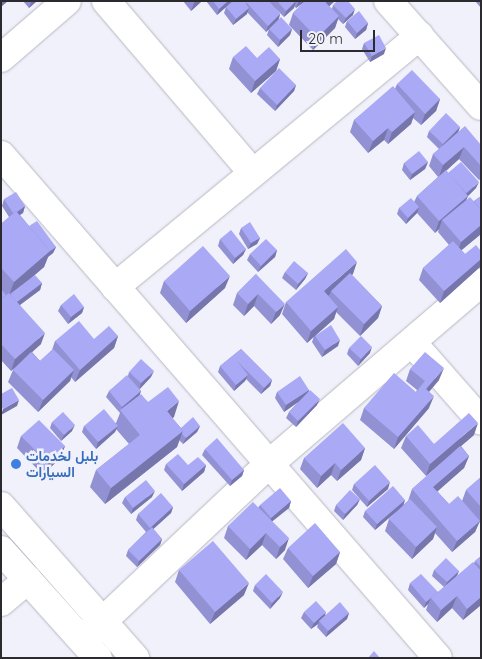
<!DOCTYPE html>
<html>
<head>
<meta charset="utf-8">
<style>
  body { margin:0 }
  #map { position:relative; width:482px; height:659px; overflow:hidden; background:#f1f1fb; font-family:Quicksand,Vazirmatn,sans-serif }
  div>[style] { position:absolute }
  .roads { filter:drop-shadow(0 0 1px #b7b7c1) drop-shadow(0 0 1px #b7b7c1) }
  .minor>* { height:28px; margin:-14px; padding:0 14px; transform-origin:14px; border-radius:14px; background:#fff }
  .secondary>* { height:28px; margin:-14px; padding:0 14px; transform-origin:14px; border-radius:14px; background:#fff }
  .wall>* { inset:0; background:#9291d3 }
  .shaded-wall>* { inset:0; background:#7776ac }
  .building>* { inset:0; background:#aaa9f5 }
  .dots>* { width:14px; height:14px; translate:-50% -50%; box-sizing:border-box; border:2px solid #f1f1fb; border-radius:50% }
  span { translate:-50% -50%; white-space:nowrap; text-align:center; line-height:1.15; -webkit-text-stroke:5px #f1f1fb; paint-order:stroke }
  .shop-label { font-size:14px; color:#366cbe; font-weight:700 }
  .left { translate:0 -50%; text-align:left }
  .frame { position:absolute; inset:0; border:2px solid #2b2b2f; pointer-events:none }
  .scale { position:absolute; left:300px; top:30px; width:75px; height:22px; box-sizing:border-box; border:2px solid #2b2b2f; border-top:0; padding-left:6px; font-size:15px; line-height:18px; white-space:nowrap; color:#2b2b2f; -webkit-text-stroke:4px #f1f1fb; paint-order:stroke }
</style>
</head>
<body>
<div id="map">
  <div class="roads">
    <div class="minor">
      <i style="left:106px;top:1px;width:226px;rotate:49.5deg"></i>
      <i style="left:388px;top:1px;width:140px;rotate:48.5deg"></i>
      <i style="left:1px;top:58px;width:87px;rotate:-40.8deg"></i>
      <i style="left:1px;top:155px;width:666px;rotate:49.02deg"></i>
      <i style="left:115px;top:287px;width:395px;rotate:-39.5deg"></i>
      <i style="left:416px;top:347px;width:98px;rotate:48.7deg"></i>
      <i style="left:1px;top:602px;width:35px;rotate:-40deg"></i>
      <i style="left:86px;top:637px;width:252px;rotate:-43.4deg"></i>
      <i style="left:269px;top:464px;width:279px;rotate:-40.6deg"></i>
    </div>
    <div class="secondary">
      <i style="left:1px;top:506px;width:203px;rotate:48.6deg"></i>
      <i style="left:1px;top:550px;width:145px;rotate:48.1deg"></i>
    </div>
  </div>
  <div class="wall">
    <i style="clip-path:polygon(23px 1px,37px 1px,29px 8px)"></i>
    <i style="clip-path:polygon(183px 1px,202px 1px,191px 11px)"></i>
    <i style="clip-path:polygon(206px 1px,233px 1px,245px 3px,246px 1px,335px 1px,329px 6px,332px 9px,333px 5px,353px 15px,343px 24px,338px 19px,335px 28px,313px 50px,289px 25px,293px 13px,303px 3px,296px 8px,294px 6px,294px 8px,284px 17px,274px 7px,280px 14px,279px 19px,292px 29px,290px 35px,278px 47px,267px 35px,269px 29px,266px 32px,247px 12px,247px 14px,233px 25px,224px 13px,226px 7px,217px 15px)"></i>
    <i style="clip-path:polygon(475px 1px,481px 1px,481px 8px)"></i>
    <i style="clip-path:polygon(347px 21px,368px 23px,366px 30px,355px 39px,345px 27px)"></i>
    <i style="clip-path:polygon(364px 43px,384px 54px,370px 62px,362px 49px)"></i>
    <i style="clip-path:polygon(233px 57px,257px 58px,280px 59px,276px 71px,251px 93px,229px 69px)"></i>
    <i style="clip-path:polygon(397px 84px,440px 99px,436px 111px,421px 125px,413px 118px,411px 124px,388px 144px,384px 140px,368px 153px,350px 132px,354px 120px,395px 89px)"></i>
    <i style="clip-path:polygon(296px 85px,294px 91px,275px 111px,257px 94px,260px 88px)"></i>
    <i style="clip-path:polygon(460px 127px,458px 132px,481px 145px,481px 179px,479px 180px,459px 159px,446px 171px,448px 173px,476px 188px,468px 196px,466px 200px,474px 201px,481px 196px,481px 234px,461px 250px,465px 254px,481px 251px,481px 266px,440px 303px,419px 280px,423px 268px,449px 245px,438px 232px,439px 229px,435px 233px,417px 213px,406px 224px,397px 214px,399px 208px,414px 202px,417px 196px,438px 177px,429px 166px,433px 154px,439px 149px,427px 137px,429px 131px)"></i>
    <i style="clip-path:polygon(428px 162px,425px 169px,410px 180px,402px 170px,404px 163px)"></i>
    <i style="clip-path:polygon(4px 199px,25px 206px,23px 213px,20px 215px,29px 226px,56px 247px,53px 253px,48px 257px,44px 267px,31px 278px,42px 283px,40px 290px,20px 305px,41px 344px,32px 352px,40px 361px,52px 350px,55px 341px,94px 339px,118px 336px,114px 348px,75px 382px,71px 377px,70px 381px,38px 412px,8px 382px,13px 370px,16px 366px,11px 371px,1px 360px,1px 224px,9px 217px,2px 206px)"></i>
    <i style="clip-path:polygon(241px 228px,260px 238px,257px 244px,248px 249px,239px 234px)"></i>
    <i style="clip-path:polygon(220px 239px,246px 249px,243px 255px,233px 264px,218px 246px)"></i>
    <i style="clip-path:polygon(277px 250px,275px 257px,258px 272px,247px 260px,250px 254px)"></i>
    <i style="clip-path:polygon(285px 272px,308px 273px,305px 279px,296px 290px,282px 278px)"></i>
    <i style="clip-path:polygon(256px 274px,280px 315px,271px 324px,254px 306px,244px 316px,233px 305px,237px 293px)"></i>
    <i style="clip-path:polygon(353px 274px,352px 275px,382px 306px,378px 318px,360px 336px,336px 312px,334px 319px,316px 335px,338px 346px,322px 357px,312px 342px,314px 336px,307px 343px,282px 314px,286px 302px)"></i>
    <i style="clip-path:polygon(164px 281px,225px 288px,186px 323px,160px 293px)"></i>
    <i style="clip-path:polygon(61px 305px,84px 307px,82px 313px,68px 324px,58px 311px)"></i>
    <i style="clip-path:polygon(349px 348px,370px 353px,358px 366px,347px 354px)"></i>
    <i style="clip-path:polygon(241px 349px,272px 380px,270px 386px,261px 394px,246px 379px,245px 381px,234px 391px,218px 372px,220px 366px)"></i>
    <i style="clip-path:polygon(410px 369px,439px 380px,429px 392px,429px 408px,394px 449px,360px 420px,364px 408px,416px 392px,417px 390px,406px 381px)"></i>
    <i style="clip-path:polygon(129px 372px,151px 377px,139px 389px,141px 391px,139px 395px,148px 402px,174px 417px,172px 418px,181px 428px,200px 426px,197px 432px,183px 444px,179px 440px,177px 447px,105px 504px,90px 487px,96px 470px,129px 444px,116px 429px,115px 432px,96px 449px,82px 432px,84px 426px,116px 423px,120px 413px,106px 397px,109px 391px,128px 376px)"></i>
    <i style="clip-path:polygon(309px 390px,309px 391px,317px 405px,296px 427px,286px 418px,289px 412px,299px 401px,284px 412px,275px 398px,277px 392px)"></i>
    <i style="clip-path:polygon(52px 422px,72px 431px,61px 441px,50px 428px)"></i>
    <i style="clip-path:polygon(474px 435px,461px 446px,469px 456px,464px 468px,437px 491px,449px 504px,462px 501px,466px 490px,481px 477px,481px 524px,479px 522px,475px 532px,452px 552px,435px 533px,433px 539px,412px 559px,385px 531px,389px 519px,397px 511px,375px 530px,363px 517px,365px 511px,405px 500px,403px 505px,408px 501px,412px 489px,453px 453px,426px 476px,401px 448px,406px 436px,434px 444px)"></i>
    <i style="clip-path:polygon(21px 436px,65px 446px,60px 458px,43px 475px,17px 448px)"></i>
    <i style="clip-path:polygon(365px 448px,361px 460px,337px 481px,331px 475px,317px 488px,300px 469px,304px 458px)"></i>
    <i style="clip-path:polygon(205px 449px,244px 470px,242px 476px,230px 486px,202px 455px)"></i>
    <i style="clip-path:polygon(166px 464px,188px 465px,206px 465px,204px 472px,182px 491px,164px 470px)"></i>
    <i style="clip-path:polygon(354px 484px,388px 489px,367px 507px,352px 490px)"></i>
    <i style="clip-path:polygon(125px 497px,152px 497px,131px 514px,122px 503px)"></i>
    <i style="clip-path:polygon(360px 499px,357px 505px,343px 520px,334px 511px,336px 505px)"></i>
    <i style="clip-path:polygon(291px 501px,289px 508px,272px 521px,285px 550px,276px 559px,262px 545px,246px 560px,224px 538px,228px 526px,258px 508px,260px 505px)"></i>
    <i style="clip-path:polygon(173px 507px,171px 513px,153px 529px,162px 539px,160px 545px,137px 567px,126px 556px,128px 550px,146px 532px,136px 520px,138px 514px)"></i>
    <i style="clip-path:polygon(288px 548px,340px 552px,336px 564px,308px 588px,283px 559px)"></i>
    <i style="clip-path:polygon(481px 556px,481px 605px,463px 620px,452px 608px,437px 622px,426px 610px,428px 604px,424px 608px,408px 590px,410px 583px,438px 592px,444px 587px,432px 576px,434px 570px,459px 571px,457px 576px,474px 563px,475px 561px)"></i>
    <i style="clip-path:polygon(179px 570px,244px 595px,210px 624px,175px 582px)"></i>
    <i style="clip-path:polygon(255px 585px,280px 598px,270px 609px,253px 591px)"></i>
    <i style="clip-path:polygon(304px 612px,325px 615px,349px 613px,347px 619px,326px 637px,317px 627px,318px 624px,311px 629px,301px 618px)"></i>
  </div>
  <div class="shaded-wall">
    <i style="clip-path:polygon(3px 1px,8px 1px,1px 7px,1px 3px)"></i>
    <i style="clip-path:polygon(32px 1px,37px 1px,29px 8px,31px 2px)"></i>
    <i style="clip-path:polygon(195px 1px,202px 1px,191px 11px)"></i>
    <i style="clip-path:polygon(228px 1px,233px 1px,217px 15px,219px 9px)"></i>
    <i style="clip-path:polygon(296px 1px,294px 8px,284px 17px,286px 11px)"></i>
    <i style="clip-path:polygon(299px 1px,305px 1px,296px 8px)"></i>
    <i style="clip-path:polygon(327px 1px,335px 1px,324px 11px)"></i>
    <i style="clip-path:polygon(249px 8px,247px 14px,233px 25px,236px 19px)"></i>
    <i style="clip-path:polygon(355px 9px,353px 15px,343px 24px,346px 18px)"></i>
    <i style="clip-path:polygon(280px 14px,278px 21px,266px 32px,268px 26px)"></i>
    <i style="clip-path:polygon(339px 16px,335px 28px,313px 50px,317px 38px)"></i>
    <i style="clip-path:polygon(368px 23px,366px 30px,355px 39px,357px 33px)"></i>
    <i style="clip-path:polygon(292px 29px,290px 35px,278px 47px,280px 40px)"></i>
    <i style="clip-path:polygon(386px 48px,384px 54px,370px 62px,372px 56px)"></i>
    <i style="clip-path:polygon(280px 59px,276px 71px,251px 93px,255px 81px)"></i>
    <i style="clip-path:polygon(296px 85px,294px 91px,275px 111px,277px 105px)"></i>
    <i style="clip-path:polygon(440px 99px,436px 111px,421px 125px,425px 114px)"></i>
    <i style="clip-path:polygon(415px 112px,411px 124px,388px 144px,392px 132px)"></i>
    <i style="clip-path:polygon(460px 127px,458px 133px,441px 150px,443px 144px)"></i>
    <i style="clip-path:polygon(388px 128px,384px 140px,368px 153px,373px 141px)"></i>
    <i style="clip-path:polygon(464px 147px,459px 159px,439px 177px,443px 165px)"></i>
    <i style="clip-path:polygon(428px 162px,425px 169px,410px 180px,412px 174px)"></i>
    <i style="clip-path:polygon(479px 182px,476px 188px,468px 196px,463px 208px,442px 220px,439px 229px,435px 233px,439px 221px,465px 195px)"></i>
    <i style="clip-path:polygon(25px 206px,23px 213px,11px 220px,14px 214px)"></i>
    <i style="clip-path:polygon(419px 207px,417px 213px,406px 224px,408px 218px)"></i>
    <i style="clip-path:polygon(481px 225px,481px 234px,457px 254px,461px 242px)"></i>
    <i style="clip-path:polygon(260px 238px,257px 244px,248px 249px,251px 243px)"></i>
    <i style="clip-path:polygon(56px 247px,53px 253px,48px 257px,44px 267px,8px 298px,14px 282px,44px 255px)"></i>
    <i style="clip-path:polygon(246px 249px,243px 255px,233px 264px,235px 258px)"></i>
    <i style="clip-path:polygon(277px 250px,275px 257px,258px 272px,261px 266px)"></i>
    <i style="clip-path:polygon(481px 259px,480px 267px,440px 303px,444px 291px)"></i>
    <i style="clip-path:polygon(357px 262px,353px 274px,332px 292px,331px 291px,330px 294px,320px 303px,324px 291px)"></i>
    <i style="clip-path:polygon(308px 273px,305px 279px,296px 290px,298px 284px)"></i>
    <i style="clip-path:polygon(230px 276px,225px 288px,186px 323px,190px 311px)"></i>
    <i style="clip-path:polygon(42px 283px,40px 290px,13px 310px,15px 303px)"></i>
    <i style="clip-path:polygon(258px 294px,254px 306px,244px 316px,248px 304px)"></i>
    <i style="clip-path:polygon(285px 304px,280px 315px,271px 324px,276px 312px)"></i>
    <i style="clip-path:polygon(382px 306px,378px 318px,360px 336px,364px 324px)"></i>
    <i style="clip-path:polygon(84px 307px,82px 313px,68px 324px,71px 317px)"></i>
    <i style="clip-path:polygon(338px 307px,334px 319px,307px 343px,311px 331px)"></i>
    <i style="clip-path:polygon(45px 333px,41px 344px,11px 371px,15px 359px)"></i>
    <i style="clip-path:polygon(118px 336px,114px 348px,75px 382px,80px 370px)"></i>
    <i style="clip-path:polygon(340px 340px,338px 346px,322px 357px,325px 350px)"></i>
    <i style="clip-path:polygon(372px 347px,370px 353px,358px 366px,361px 359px)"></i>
    <i style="clip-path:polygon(444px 368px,439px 380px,421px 401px,426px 389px)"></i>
    <i style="clip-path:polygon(74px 370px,70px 381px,38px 412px,43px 400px)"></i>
    <i style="clip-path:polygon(154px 371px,151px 377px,139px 390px,141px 383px)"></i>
    <i style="clip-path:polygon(248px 375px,245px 381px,234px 391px,236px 385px)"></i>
    <i style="clip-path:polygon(272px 380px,270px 386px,261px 394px,264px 388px)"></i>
    <i style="clip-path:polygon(309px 390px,307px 396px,284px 412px,286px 405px)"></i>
    <i style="clip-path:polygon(141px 391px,139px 397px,121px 411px,122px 407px)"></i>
    <i style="clip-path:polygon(434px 396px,429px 408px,394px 449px,398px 437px)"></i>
    <i style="clip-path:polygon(320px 399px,317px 405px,296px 427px,298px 421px)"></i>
    <i style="clip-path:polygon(19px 400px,17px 406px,1px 415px,3px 409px)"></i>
    <i style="clip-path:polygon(179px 401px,174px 417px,161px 427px,167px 411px)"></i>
    <i style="clip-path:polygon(478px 423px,474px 435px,426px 476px,430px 464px)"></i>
    <i style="clip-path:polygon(75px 425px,72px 431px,61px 441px,64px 435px)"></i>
    <i style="clip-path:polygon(118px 426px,115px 432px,96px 449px,98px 442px)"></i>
    <i style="clip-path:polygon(200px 426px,197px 432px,183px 444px,186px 438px)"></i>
    <i style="clip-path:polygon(183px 431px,177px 447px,105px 504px,111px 488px)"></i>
    <i style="clip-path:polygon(65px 446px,60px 458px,43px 475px,48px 463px)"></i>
    <i style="clip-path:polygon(365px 448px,361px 460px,337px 481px,341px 470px)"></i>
    <i style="clip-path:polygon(469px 456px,464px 468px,429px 499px,433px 487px)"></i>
    <i style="clip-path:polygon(335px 463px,331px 475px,317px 488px,321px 476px)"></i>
    <i style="clip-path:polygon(206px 465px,204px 472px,182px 491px,184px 484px)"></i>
    <i style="clip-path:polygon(244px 470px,242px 476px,230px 486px,232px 480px)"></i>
    <i style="clip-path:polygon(390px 482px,388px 489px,367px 507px,369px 501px)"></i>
    <i style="clip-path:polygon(155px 491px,152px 497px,131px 514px,133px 508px)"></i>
    <i style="clip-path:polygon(360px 499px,357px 505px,343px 520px,345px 514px)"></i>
    <i style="clip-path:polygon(405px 500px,403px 506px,375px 530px,377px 524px)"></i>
    <i style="clip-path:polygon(291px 501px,289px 508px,269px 524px,271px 518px)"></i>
    <i style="clip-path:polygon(173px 507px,171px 513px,148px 534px,150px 528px)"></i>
    <i style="clip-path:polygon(480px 521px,475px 532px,452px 552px,457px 541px)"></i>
    <i style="clip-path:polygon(437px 527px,433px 539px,412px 559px,416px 547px)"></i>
    <i style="clip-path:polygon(266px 533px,262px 545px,246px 560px,250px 549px)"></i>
    <i style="clip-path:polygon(289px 538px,285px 550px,276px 559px,280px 547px)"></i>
    <i style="clip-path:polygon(162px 539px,160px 545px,137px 567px,139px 561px)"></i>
    <i style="clip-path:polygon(340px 552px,336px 564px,308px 588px,313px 576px)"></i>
    <i style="clip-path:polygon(459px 571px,456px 577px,445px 589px,447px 582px)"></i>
    <i style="clip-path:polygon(249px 583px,244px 595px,210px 624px,215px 612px)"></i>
    <i style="clip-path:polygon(283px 592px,280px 598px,270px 609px,272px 603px)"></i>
    <i style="clip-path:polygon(457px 596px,452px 608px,437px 622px,441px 610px)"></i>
    <i style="clip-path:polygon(481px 597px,481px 605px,463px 620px,467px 609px)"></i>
    <i style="clip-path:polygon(431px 598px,428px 604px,424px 608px,426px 602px)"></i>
    <i style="clip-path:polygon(326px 612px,324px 619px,319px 621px,318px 624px,311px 629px,314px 623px)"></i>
    <i style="clip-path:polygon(349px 613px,347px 619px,326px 637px,328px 631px)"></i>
  </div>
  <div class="building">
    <i style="clip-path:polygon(213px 1px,228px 1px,219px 9px)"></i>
    <i style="clip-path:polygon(233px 1px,244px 1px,249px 8px,236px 19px,226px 7px)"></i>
    <i style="clip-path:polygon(269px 1px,280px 14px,268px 26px,246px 2px)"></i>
    <i style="clip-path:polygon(277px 1px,296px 1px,286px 11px)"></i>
    <i style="clip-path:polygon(305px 1px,324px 1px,339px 16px,317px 38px,293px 13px)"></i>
    <i style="clip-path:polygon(337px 1px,348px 1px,355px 9px,346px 18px,333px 5px)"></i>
    <i style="clip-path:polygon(359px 11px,368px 23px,357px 33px,347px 21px)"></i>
    <i style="clip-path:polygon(281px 17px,292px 29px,280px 40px,269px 29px)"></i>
    <i style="clip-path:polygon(379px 35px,386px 48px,372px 56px,364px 43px)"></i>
    <i style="clip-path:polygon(246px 46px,257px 58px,269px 47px,280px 59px,255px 81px,233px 57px)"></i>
    <i style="clip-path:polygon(279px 68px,296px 85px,277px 105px,260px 88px)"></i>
    <i style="clip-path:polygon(412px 70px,440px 99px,425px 114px,397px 84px)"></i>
    <i style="clip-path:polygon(393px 86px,415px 112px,392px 132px,388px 128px,373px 141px,354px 120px)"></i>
    <i style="clip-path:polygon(446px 113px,460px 127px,443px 144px,429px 131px)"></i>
    <i style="clip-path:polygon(465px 126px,481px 145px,481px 166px,464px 147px,443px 165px,433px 154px)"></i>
    <i style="clip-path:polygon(419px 151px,428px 162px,412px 174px,404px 163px)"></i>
    <i style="clip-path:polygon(461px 162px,479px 182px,466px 193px,448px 173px)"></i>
    <i style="clip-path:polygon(446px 170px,468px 196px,439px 221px,417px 196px)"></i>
    <i style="clip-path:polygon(16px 192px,25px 206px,17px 212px,16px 211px,13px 213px,4px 199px)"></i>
    <i style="clip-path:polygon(481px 196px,481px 210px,474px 201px)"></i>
    <i style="clip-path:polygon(470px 197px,481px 210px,481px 225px,461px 242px,442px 220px)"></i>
    <i style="clip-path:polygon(411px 198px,419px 207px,408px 218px,399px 208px)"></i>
    <i style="clip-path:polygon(16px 211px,50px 251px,14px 282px,1px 268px,1px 224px)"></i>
    <i style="clip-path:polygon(37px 221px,56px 247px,50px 251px,29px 226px)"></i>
    <i style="clip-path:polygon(250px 222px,260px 238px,251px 243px,241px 228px)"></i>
    <i style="clip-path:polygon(231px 230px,246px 249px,235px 258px,220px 239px)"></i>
    <i style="clip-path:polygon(266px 239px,277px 250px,261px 266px,250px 254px)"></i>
    <i style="clip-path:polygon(453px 241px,465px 254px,476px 245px,481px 251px,481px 259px,444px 291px,423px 268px)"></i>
    <i style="clip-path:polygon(203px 246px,230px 276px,190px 311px,164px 281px)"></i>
    <i style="clip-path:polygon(346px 249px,357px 262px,324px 291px,338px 307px,311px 331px,286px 302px)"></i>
    <i style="clip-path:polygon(294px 261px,308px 273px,298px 284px,285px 272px)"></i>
    <i style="clip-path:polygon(350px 273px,382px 306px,364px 324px,331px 291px)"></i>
    <i style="clip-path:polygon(256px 274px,285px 304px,276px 312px,258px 294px,248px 304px,237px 293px)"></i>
    <i style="clip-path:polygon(35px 275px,42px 283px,17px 302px,10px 294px)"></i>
    <i style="clip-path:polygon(1px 289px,6px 295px,1px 299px)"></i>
    <i style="clip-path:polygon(9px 293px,45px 333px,15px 359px,1px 344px,1px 299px)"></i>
    <i style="clip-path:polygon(74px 294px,84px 307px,71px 317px,61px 305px)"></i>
    <i style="clip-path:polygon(79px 321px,94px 339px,109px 326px,118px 336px,80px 370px,55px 341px)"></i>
    <i style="clip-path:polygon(331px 325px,340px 340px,325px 350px,315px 336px)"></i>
    <i style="clip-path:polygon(361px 336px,372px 347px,361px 359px,349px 348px)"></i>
    <i style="clip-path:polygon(53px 349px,74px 370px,43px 400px,13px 370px,31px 352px,40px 361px)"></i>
    <i style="clip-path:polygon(241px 349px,272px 380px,264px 388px,237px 361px,248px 375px,236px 385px,220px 366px)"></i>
    <i style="clip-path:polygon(425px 352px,444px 368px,426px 389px,434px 396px,398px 437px,364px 408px,394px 373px,416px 392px,425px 381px,410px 369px)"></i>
    <i style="clip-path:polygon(141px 359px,154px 371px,141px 383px,129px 372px)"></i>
    <i style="clip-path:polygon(127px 375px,141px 391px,122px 407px,109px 391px)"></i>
    <i style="clip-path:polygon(300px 376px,309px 390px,286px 405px,277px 392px)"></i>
    <i style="clip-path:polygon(168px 387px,179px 401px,167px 411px,183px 431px,111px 488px,96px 470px,140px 435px,120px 410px,141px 394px,148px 402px)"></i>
    <i style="clip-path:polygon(12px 388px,19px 400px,3px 409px,1px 407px,1px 394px)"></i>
    <i style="clip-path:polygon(310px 390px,320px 399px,298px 421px,289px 412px)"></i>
    <i style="clip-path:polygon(104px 409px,118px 426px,98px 442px,84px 426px)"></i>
    <i style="clip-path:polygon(63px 412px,75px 425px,64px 435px,52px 422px)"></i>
    <i style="clip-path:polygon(469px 413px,478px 423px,430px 464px,406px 436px,418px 425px,434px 444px)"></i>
    <i style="clip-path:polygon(193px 417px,200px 426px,186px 438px,182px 434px,183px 431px,181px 428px)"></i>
    <i style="clip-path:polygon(39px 420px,65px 446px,48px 463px,21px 436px)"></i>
    <i style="clip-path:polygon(343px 423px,365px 448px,341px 470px,335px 463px,321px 476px,304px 458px)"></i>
    <i style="clip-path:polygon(217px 438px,244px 470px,232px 480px,205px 449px)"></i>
    <i style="clip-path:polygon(460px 446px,469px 456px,433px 487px,449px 504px,458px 496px,480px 521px,457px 541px,412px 489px)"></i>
    <i style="clip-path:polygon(178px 454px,188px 465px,198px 457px,206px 465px,184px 484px,166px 464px)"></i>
    <i style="clip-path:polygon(375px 465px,390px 482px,369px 501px,354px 484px)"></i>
    <i style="clip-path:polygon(481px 477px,481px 507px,466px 490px)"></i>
    <i style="clip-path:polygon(146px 480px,155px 491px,133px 508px,125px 497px)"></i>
    <i style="clip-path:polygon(393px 486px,405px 500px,377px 524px,365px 511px)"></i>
    <i style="clip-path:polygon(280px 488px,291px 501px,271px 518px,260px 505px)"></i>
    <i style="clip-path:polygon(350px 490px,360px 499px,345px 514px,336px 505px)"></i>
    <i style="clip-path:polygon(161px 493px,173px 507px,150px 528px,138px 514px)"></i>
    <i style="clip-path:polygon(410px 499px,437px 527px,416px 547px,389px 519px)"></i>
    <i style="clip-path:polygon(253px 502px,289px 538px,280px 547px,266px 533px,250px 549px,228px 526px)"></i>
    <i style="clip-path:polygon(315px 523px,340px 552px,313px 576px,288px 548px)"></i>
    <i style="clip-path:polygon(152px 527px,162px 539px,139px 561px,128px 550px)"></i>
    <i style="clip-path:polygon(213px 541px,249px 583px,215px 612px,179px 570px)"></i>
    <i style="clip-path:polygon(481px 556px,481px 567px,475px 561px)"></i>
    <i style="clip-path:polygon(446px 558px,459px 571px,447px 582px,434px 570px)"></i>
    <i style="clip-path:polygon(473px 562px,481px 571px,481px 597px,467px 609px,457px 596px,441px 610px,431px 598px)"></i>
    <i style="clip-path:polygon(266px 574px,283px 592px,272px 603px,255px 585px)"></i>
    <i style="clip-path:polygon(421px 574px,438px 592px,426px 602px,410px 583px)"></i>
    <i style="clip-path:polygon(316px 601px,326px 612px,314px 623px,304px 612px)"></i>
    <i style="clip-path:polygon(340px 602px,349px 613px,328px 631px,319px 621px)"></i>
    <i style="clip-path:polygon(374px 651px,380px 658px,368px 658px)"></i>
  </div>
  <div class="dots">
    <i style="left:16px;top:464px;background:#3f7fe0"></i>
  </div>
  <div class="shop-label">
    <span class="left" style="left:26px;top:464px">بلبل لخدمات<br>السيارات</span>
  </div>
  <div class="frame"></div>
  <div class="scale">20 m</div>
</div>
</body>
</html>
